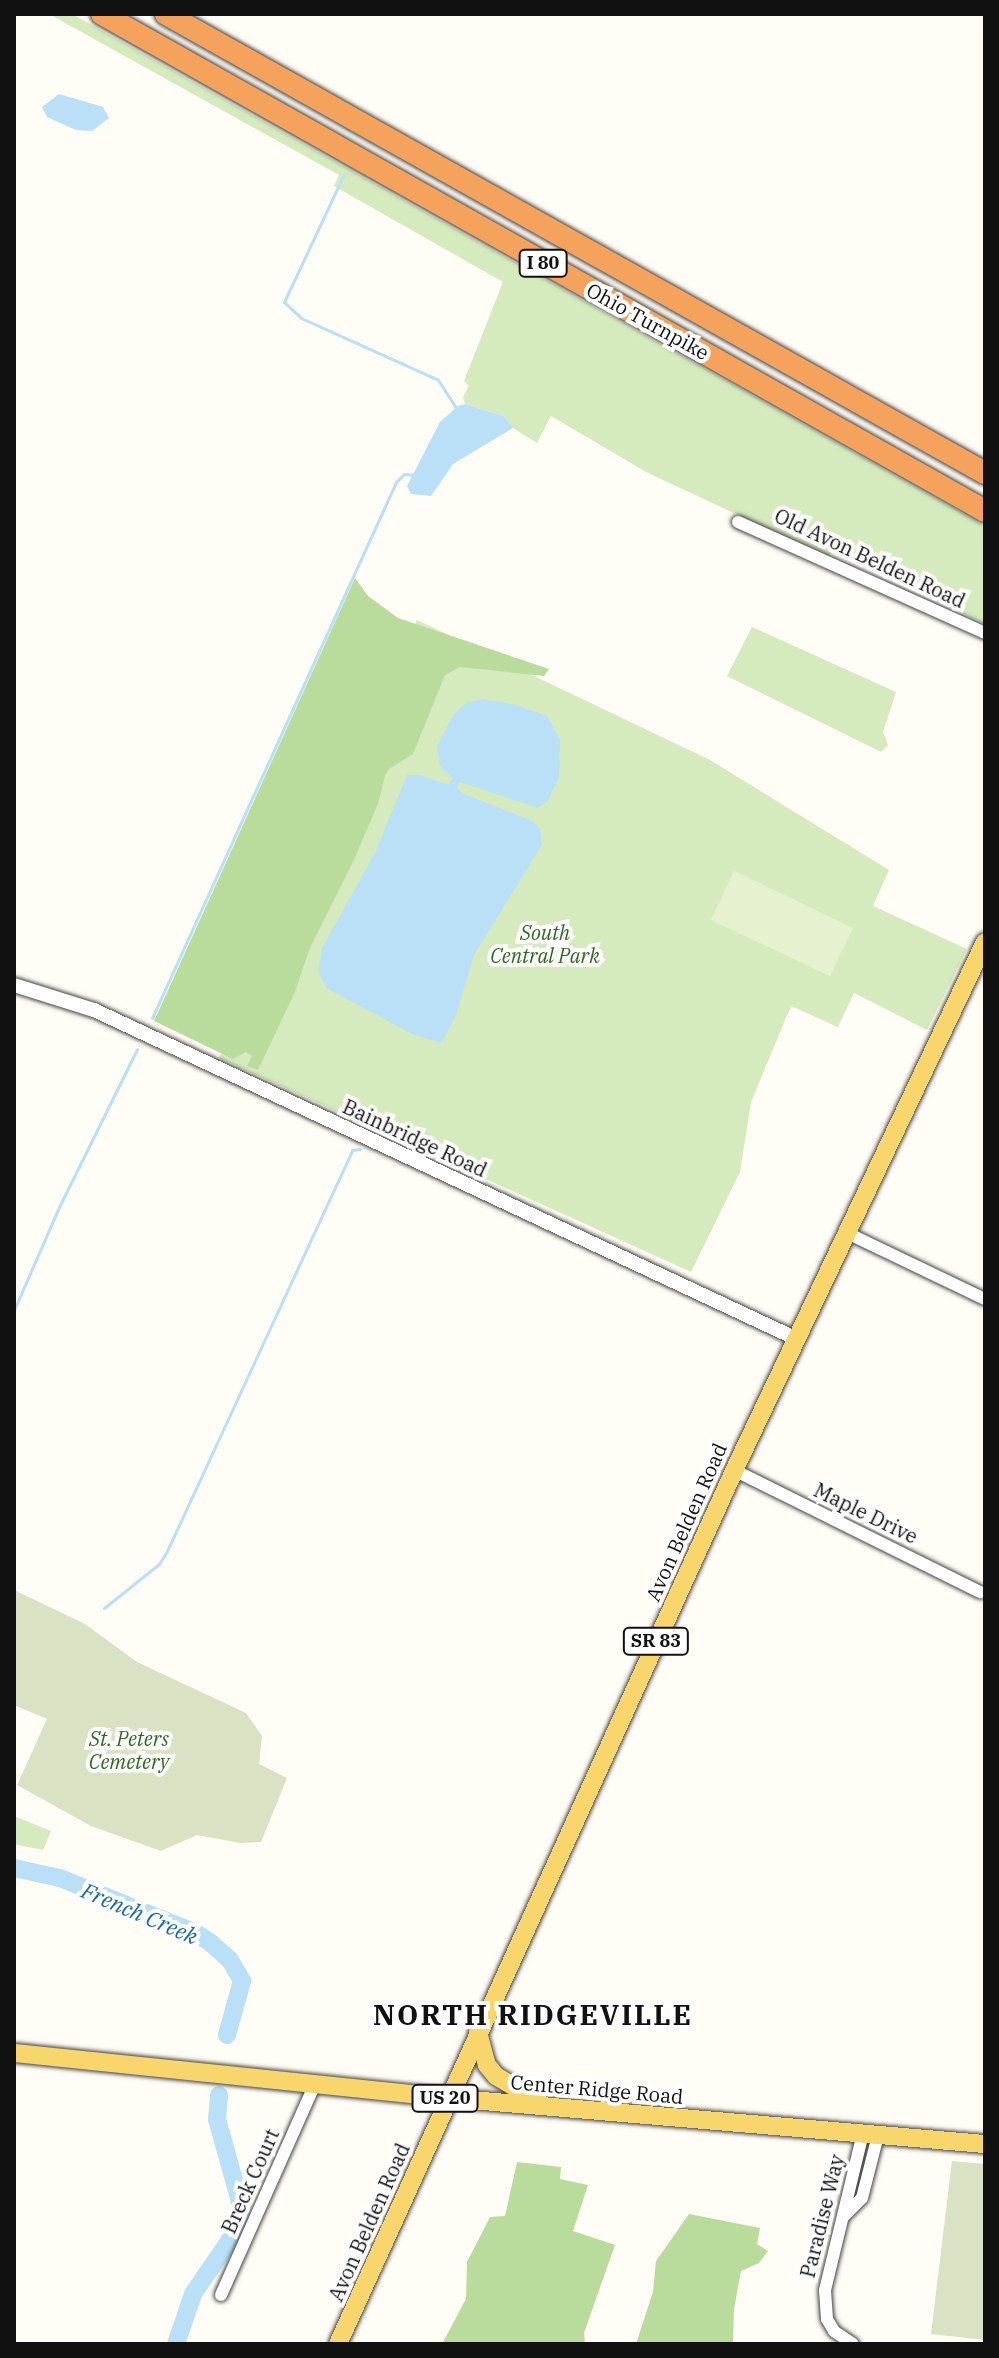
<!DOCTYPE html>
<html>
<head>
<meta charset="utf-8">
<style>
  body { margin:0 }
  #map { position:relative; width:999px; height:2358px; overflow:hidden; background:#fffdf5; font-family:"IBM Plex Serif",serif }
  div>[style] { position:absolute }
  .green>* { inset:0; background:#d5ebbd }
  .forest>* { inset:0; background:#b9dc9c }
  .cemetery>* { inset:0; background:#d9e3c4 }
  .pitch>* { inset:0; background:#e6f2cf }
  .water>* { inset:0; background:#b9e0f7 }
  .stream>* { height:3px; margin:-1.5px; padding:0 1.5px; transform-origin:1.5px; border-radius:1.5px; background:#b9e0f7 }
  .river>* { height:18px; margin:-9px; padding:0 9px; transform-origin:9px; border-radius:9px; background:#b9e0f7 }
  .roads { filter:drop-shadow(0 0 2px #444) drop-shadow(0 0 2px #444) }
  .minor>* { height:12px; margin:-6px; padding:0 6px; transform-origin:6px; border-radius:6px; background:#fff }
  .tertiary>* { height:14px; margin:-7px; padding:0 7px; transform-origin:7px; border-radius:7px; background:#fff }
  .primary>* { height:18px; margin:-9px; padding:0 9px; transform-origin:9px; border-radius:9px; background:#f9d66b }
  .motorway>* { height:22px; margin:-11px; padding:0 11px; transform-origin:11px; border-radius:11px; background:#f5a25d }
  span { translate:-50% -50%; white-space:nowrap; text-align:center; line-height:1.15; -webkit-text-stroke:8px #fff; paint-order:stroke }
  .shield-label span { padding:2px 6px; background:#fff; border:2px solid; border-radius:6px; -webkit-text-stroke-width:0 }
  .shield-label { font-size:18px; color:#111; font-weight:700 }
  .street-label { font-size:20px; color:#111 }
  .park-label { font-size:20px; color:#2f6b1f; font-style:italic }
  .water-label { font-size:22px; color:#1768a6; font-style:italic }
  .district-label { font-size:28px; color:#111; font-weight:700; letter-spacing:2px }
  .frame { position:absolute; inset:0; border:16px solid #111; pointer-events:none }
</style>
</head>
<body>
<div id="map">
  <div class="green">
    <i style="clip-path:polygon(49px 14px,72px 14px,985px 526px,985px 624px,838px 554px,831px 553px,828px 557px,648px 473px,551px 416px,537px 443px,513px 428px,504px 416px,465px 404px,463px 397px,469px 386px,464px 381px,503px 282px,334px 186px,339px 175px)"></i>
    <i style="clip-path:polygon(417px 620px,710px 760px,889px 870px,873px 906px,967px 949px,927px 1030px,854px 993px,838px 1027px,791px 1006px,751px 1102px,740px 1172px,691px 1272px,219px 1058px)"></i>
    <i style="clip-path:polygon(752px 627px,896px 692px,883px 732px,888px 745px,881px 752px,727px 676px)"></i>
    <i style="clip-path:polygon(14px 1816px,51px 1831px,43px 1850px,14px 1844px)"></i>
  </div>
  <div class="forest">
    <i style="clip-path:polygon(355px 578px,368px 596px,398px 618px,549px 669px,544px 676px,460px 667px,445px 675px,413px 754px,389px 769px,385px 776px,378px 804px,353px 862px,310px 948px,295px 992px,258px 1070px,247px 1066px,252px 1056px,246px 1052px,233px 1059px,154px 1021px)"></i>
    <i style="clip-path:polygon(517px 2162px,561px 2167px,560px 2179px,588px 2185px,573px 2231px,615px 2245px,584px 2333px,585px 2344px,442px 2344px,466px 2299px,467px 2262px,490px 2217px,505px 2216px)"></i>
    <i style="clip-path:polygon(689px 2214px,760px 2228px,757px 2244px,768px 2251px,759px 2263px,741px 2271px,734px 2309px,733px 2344px,636px 2344px,653px 2292px,656px 2261px)"></i>
  </div>
  <div class="cemetery">
    <i style="clip-path:polygon(14px 1590px,85px 1624px,137px 1662px,246px 1713px,262px 1736px,259px 1764px,287px 1778px,261px 1842px,240px 1843px,197px 1835px,161px 1851px,91px 1826px,17px 1785px,47px 1719px,14px 1705px)"></i>
    <i style="clip-path:polygon(952px 2161px,985px 2164px,985px 2340px,931px 2334px)"></i>
  </div>
  <div class="pitch">
    <i style="clip-path:polygon(734px 871px,853px 928px,830px 976px,711px 920px)"></i>
  </div>
  <div class="water">
    <i style="clip-path:polygon(59px 94px,103px 107px,109px 118px,92px 131px,76px 130px,47px 117px,42px 107px)"></i>
    <i style="clip-path:polygon(465px 404px,504px 416px,513px 428px,453px 464px,431px 496px,411px 494px,407px 486px,440px 422px,458px 406px)"></i>
    <i style="clip-path:polygon(483px 699px,516px 705px,547px 716px,560px 740px,559px 777px,548px 801px,538px 808px,460px 782px,457px 788px,464px 794px,533px 821px,540px 829px,542px 845px,474px 955px,455px 1018px,441px 1043px,412px 1034px,326px 988px,318px 970px,322px 948px,375px 853px,407px 775px,419px 775px,449px 785px,452px 778px,440px 766px,437px 746px,454px 714px,466px 703px)"></i>
  </div>
  <div class="stream">
    <i style="left:344px;top:174px;width:141px;rotate:115.1deg"></i>
    <i style="left:284px;top:302px;width:23px;rotate:43deg"></i>
    <i style="left:301px;top:318px;width:150px;rotate:24.3deg"></i>
    <i style="left:438px;top:380px;width:33px;rotate:57deg"></i>
    <i style="left:152px;top:1018px;width:589px;rotate:-65.52deg"></i>
    <i style="left:396px;top:482px;width:11px;rotate:-45deg"></i>
    <i style="left:404px;top:474px;width:10px;rotate:6deg"></i>
    <i style="left:381px;top:1127px;width:19px;rotate:-9deg"></i>
    <i style="left:14px;top:1310px;width:112px;rotate:-66.4deg"></i>
    <i style="left:59px;top:1207px;width:176px;rotate:-63.7deg"></i>
    <i style="left:104px;top:1608px;width:70px;rotate:-38.7deg"></i>
    <i style="left:159px;top:1564px;width:15px;rotate:-58deg"></i>
    <i style="left:167px;top:1551px;width:442px;rotate:-65.2deg"></i>
    <i style="left:352px;top:1150px;width:8px;rotate:-7deg"></i>
  </div>
  <div class="river">
    <i style="left:14px;top:1868px;width:47px;rotate:12.3deg"></i>
    <i style="left:60px;top:1878px;width:147px;rotate:22deg"></i>
    <i style="left:196px;top:1933px;width:18px;rotate:34deg"></i>
    <i style="left:211px;top:1943px;width:25px;rotate:42deg"></i>
    <i style="left:230px;top:1960px;width:24px;rotate:60deg"></i>
    <i style="left:242px;top:1981px;width:56px;rotate:105.5deg"></i>
    <i style="left:176px;top:2344px;width:53px;rotate:-71.2deg"></i>
    <i style="left:193px;top:2294px;width:80px;rotate:-55.7deg"></i>
    <i style="left:238px;top:2228px;width:13px;rotate:-77deg"></i>
    <i style="left:241px;top:2215px;width:17px;rotate:-97deg"></i>
    <i style="left:239px;top:2198px;width:82px;rotate:-105.6deg"></i>
    <i style="left:217px;top:2119px;width:24px;rotate:-85deg"></i>
  </div>
  <div class="roads">
    <div class="minor">
      <i style="left:738px;top:522px;width:271px;rotate:24.2deg"></i>
      <i style="left:845px;top:1232px;width:155px;rotate:25.6deg"></i>
      <i style="left:734px;top:1470px;width:275px;rotate:26.4deg"></i>
      <i style="left:844px;top:2216px;width:25px;rotate:-45deg"></i>
      <i style="left:862px;top:2198px;width:65px;rotate:-75.7deg"></i>
      <i style="left:221px;top:2295px;width:231px;rotate:-66deg"></i>
      <i style="left:853px;top:2344px;width:23px;rotate:-146deg"></i>
      <i style="left:834px;top:2331px;width:14px;rotate:-120deg"></i>
      <i style="left:827px;top:2319px;width:29px;rotate:-94deg"></i>
      <i style="left:825px;top:2290px;width:162px;rotate:-76.4deg"></i>
    </div>
    <div class="tertiary">
      <i style="left:14px;top:985px;width:84px;rotate:17.4deg"></i>
      <i style="left:94px;top:1010px;width:774px;rotate:25.08deg"></i>
    </div>
    <div class="primary">
      <i style="left:478px;top:2032px;width:34px;rotate:75deg"></i>
      <i style="left:487px;top:2065px;width:14px;rotate:51deg"></i>
      <i style="left:496px;top:2076px;width:49px;rotate:30.8deg"></i>
      <i style="left:14px;top:2053px;width:436px;rotate:5.9deg"></i>
      <i style="left:448px;top:2098px;width:539px;rotate:4.9deg"></i>
      <i style="left:338px;top:2344px;width:973px;rotate:-65.6deg"></i>
      <i style="left:740px;top:1458px;width:571px;rotate:-64.6deg"></i>
    </div>
    <div class="motorway">
      <i style="left:102px;top:14px;width:1013px;rotate:29.37deg"></i>
      <i style="left:166px;top:14px;width:939px;rotate:29.27deg"></i>
    </div>
  </div>
  <div class="shield-label">
    <span style="left:543px;top:263px">I 80</span>
    <span style="left:656px;top:1641px">SR 83</span>
    <span style="left:445px;top:2098px">US 20</span>
  </div>
  <div class="street-label">
    <span style="left:648px;top:321px;rotate:29deg">Ohio Turnpike</span>
    <span style="left:870px;top:558px;rotate:25deg">Old Avon Belden Road</span>
    <span style="left:415px;top:1138px;rotate:25deg">Bainbridge Road</span>
    <span style="left:866px;top:1513px;rotate:26deg">Maple Drive</span>
    <span style="left:686px;top:1522px;rotate:-66deg">Avon Belden Road</span>
    <span style="left:597px;top:2089px;rotate:5deg">Center Ridge Road</span>
    <span style="left:250px;top:2181px;rotate:-66deg">Breck Court</span>
    <span style="left:822px;top:2216px;rotate:-76deg">Paradise Way</span>
    <span style="left:369px;top:2222px;rotate:-66deg">Avon Belden Road</span>
  </div>
  <div class="park-label">
    <span style="left:545px;top:944px">South<br>Central Park</span>
    <span style="left:129px;top:1750px">St. Peters<br>Cemetery</span>
  </div>
  <div class="water-label">
    <span style="left:140px;top:1913px;rotate:23deg">French Creek</span>
  </div>
  <div class="district-label">
    <span style="left:533px;top:2015px">NORTH RIDGEVILLE</span>
  </div>
  <div class="frame"></div>
</div>
</body>
</html>
